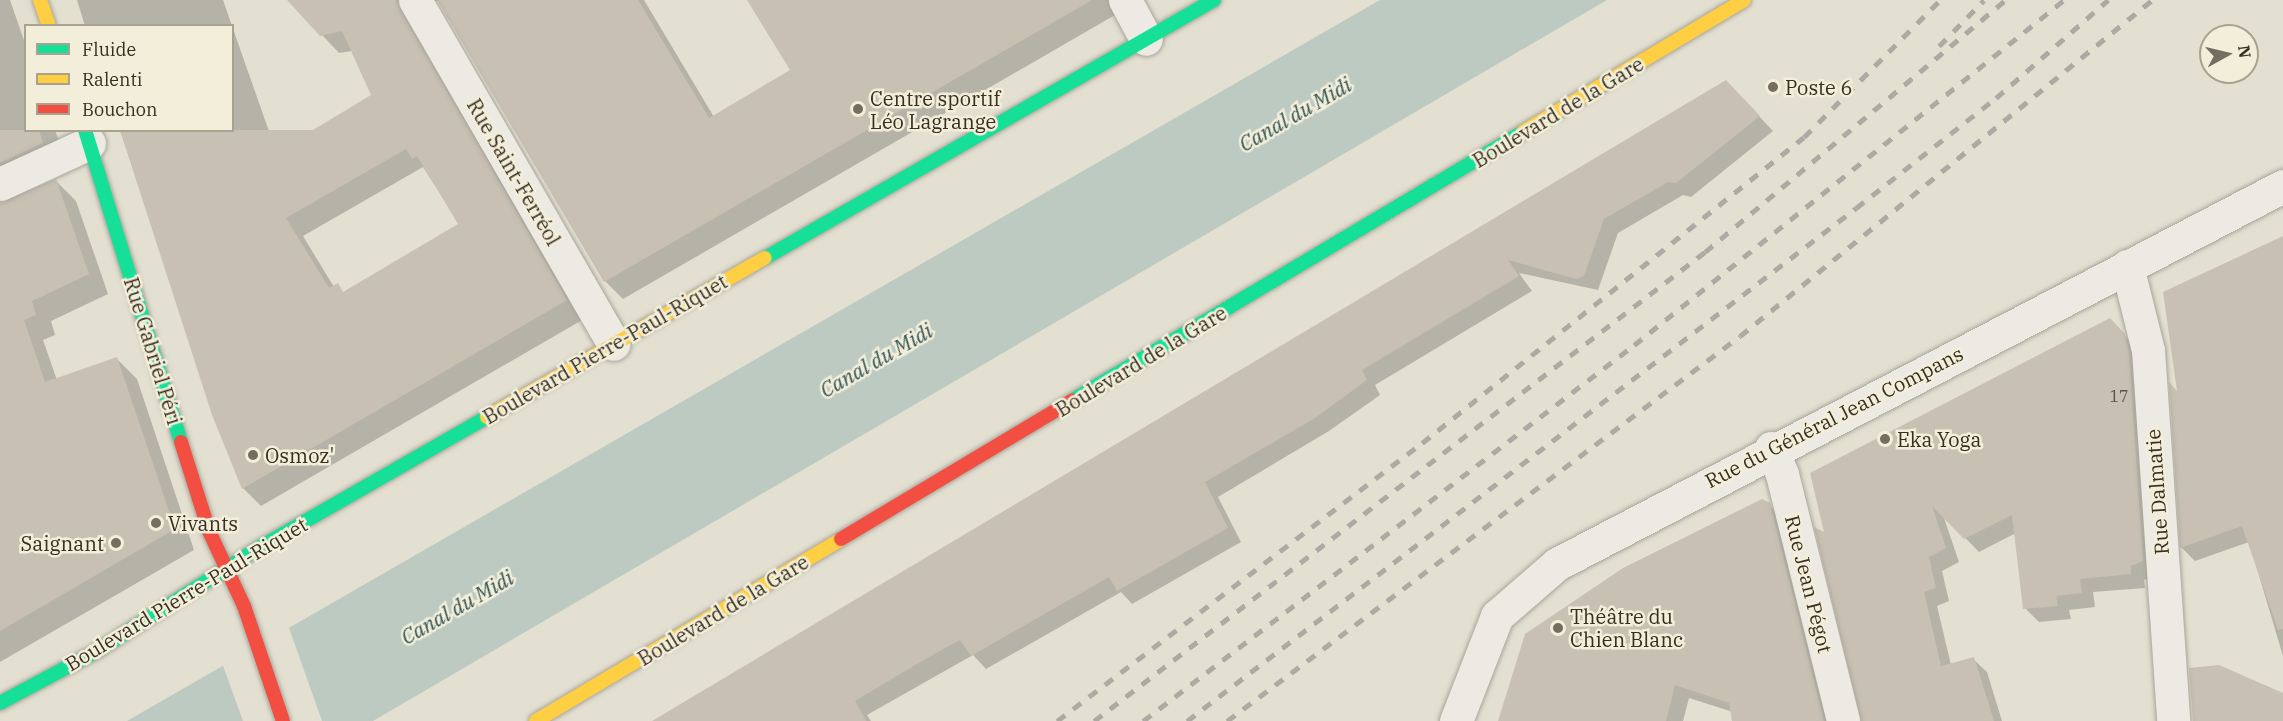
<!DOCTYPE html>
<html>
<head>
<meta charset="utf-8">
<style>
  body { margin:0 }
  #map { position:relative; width:2283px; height:721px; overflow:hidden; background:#e3e0d2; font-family:"IBM Plex Serif",serif }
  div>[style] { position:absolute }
  .water>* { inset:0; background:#bccac2 }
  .pier>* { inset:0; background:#e3e0d2 }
  .shadow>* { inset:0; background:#0003 }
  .building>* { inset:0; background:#c7c0b3 }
  .roads { filter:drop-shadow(0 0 2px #a9a59a) drop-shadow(0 0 2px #a9a59a) }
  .street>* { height:33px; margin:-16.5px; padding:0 16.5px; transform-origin:16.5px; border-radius:16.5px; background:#eceae2 }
  .fast>* { height:14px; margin:-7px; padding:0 7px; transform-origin:7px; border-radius:7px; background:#16e098 }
  .slow>* { height:14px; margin:-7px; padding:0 7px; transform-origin:7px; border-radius:7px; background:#ffcf43 }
  .jam>* { height:14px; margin:-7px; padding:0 7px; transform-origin:7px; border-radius:7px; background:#f24e42 }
  .rail>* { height:4.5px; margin-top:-2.25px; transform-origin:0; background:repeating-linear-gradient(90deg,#acaaa2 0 10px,transparent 0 20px) }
  .dots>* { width:16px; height:16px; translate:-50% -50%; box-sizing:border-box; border:3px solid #f3eeda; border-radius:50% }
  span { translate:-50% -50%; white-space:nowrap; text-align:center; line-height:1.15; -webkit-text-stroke:5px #f3eeda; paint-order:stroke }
  .number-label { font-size:16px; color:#5c5346 }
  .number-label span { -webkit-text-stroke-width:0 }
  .poi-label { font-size:20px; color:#382f22 }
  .left { translate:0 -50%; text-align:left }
  .right { translate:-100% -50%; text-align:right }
  .street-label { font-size:20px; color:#382f22 }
  .water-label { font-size:21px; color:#335556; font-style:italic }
  .legend { position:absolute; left:24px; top:24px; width:210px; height:108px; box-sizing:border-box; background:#f3eeda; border:2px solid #a8a290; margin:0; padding:8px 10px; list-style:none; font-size:18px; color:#382f22 }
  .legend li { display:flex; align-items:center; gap:12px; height:30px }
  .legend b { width:30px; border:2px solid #a8a290 }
  .north { position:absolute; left:2199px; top:24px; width:60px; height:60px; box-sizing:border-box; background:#f3eeda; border:2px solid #a8a290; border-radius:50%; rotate:82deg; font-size:16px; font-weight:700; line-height:24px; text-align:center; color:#382f22 }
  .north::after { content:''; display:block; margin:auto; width:21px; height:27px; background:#746d60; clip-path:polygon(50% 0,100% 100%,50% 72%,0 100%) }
</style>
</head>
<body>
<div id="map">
  <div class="water">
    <i style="clip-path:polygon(1380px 0,1607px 0,373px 721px,127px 721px)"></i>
  </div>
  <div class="pier">
    <i style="clip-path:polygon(288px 625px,322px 721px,243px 721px,222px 663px)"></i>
  </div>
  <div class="shadow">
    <i style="clip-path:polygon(0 0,10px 0,26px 46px,26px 130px,55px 130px,65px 159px,12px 187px,4px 202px,56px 181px,76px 201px,108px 294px,51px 321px,55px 335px,43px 340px,57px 380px,117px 359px,137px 379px,194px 550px,0 662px)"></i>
    <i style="clip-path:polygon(77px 0,223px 0,232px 26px,85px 26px)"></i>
    <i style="clip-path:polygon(evenodd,289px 0,644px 0,714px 117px,792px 70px,749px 0,1141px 0,623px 299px,605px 281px,439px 1px,425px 1px,584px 319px,261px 506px,243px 488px,214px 414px,120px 130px,232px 130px,232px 26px,277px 154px,373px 96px,352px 51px,339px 53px,289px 0,423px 167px,460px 224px,345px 293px,334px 287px,303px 236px,423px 167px)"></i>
    <i style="clip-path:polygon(1740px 96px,1773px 131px,1691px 197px,1683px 195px,1618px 233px,1598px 290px,1519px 273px,1532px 291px,1375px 385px,1380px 395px,1329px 431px,1218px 497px,1241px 542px,1132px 604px,1121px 592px,986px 669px,973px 655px,867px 715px,871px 721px,656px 721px)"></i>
    <i style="clip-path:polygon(2283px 237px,2283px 656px,2249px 542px,2195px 561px,2182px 548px,2171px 386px,2179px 394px,2164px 293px)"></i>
    <i style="clip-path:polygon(2123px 334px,2138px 350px,2157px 575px,2144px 580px,2145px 588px,2093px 592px,2095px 607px,2069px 610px,2071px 619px,2039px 622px,2025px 608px,2016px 533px,1979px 552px,1943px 515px,1959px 562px,1942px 571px,1949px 601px,1937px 606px,1951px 665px,1973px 659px,1987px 672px,2002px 721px,1861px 721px,1827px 535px)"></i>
    <i style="clip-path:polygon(1769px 505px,1783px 519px,1833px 721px,1735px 721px,1733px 712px,1689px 698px,1683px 721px,1499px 721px)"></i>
  </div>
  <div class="building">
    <i style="clip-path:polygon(evenodd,287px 0,396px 0,567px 300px,242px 489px,212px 415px,120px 130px,313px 130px,371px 95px,342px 31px,320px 36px,287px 0,406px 149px,412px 159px,417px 156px,458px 224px,343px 292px,338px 283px,329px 288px,286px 218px,406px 149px)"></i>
    <i style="clip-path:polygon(437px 0,638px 0,709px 118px,790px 70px,747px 0,1092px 0,604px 282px)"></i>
    <i style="clip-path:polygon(1726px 80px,1760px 116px,1676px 183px,1668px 182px,1604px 219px,1584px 276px,1576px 279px,1508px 260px,1519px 276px,1362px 370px,1367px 380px,1315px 418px,1205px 482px,1228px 528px,1117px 591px,1109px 577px,971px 656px,960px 640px,927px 658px,855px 701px,866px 721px,652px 721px)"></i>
    <i style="clip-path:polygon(0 130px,39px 130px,43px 143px,0 163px)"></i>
    <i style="clip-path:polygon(56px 179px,89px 274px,32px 301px,36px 315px,24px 320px,45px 382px,117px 357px,175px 529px,0 631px,0 202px)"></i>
    <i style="clip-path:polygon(2283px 236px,2283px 629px,2278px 630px,2242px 526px,2180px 548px,2169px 382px,2177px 391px,2163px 292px)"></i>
    <i style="clip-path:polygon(2110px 318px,2125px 334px,2129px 353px,2143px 561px,2131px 566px,2131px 574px,2080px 579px,2082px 593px,2056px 596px,2058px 606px,2023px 609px,2012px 515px,1964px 539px,1932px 506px,1946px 548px,1929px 557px,1936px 588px,1924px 592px,1941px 666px,1974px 657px,1994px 721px,1861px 721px,1814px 527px,1824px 532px,1810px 473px)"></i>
    <i style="clip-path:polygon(1762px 499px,1770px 503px,1824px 721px,1732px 721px,1729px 703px,1675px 685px,1666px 721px,1498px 721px,1525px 634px,1623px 568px)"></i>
    <i style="clip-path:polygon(2219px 665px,2283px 693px,2283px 721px,2193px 721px,2189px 668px)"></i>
  </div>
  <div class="roads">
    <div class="street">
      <i style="left:415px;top:0;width:397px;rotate:60deg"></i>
      <i style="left:1125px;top:0;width:44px;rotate:61.7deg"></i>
      <i style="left:0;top:184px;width:98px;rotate:-24.7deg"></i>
      <i style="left:2127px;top:266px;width:87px;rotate:76deg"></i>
      <i style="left:2148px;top:350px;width:372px;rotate:86.1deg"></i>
      <i style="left:1771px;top:448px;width:28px;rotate:67deg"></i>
      <i style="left:1782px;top:474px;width:254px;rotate:76.1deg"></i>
      <i style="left:1456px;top:721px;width:113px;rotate:-68.7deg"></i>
      <i style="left:1497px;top:616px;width:79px;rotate:-40.9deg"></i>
      <i style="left:1557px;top:564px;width:819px;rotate:-27.5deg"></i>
    </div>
    <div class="fast">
      <i style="left:85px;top:130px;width:326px;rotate:72.9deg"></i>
      <i style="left:765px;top:258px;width:518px;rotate:-29.88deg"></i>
      <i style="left:1073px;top:400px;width:524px;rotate:-30.78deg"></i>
      <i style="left:0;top:703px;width:110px;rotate:-28.2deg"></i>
      <i style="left:97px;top:651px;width:196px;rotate:-32.5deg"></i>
      <i style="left:262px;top:546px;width:259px;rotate:-29.8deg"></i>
    </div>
    <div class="slow">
      <i style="left:40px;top:0;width:28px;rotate:71deg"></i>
      <i style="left:1523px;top:132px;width:257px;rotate:-30.8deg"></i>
      <i style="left:487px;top:417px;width:320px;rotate:-29.8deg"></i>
      <i style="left:536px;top:721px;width:355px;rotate:-30.8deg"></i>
    </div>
    <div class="jam">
      <i style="left:181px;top:442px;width:93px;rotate:72.5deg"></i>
      <i style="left:209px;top:531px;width:83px;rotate:65deg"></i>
      <i style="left:244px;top:606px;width:121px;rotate:71.3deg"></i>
      <i style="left:841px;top:539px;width:270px;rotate:-30.9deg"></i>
    </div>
  </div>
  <div class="rail">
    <i style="left:1939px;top:46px;width:64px;rotate:-45.6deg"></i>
    <i style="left:1057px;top:721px;width:459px;rotate:-37.3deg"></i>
    <i style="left:1422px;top:443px;width:489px;rotate:-38.7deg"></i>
    <i style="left:1804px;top:137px;width:193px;rotate:-45.2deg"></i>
    <i style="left:1094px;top:721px;width:770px;rotate:-37.51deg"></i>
    <i style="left:1705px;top:252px;width:392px;rotate:-40deg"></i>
    <i style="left:1143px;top:721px;width:618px;rotate:-37.44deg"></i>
    <i style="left:1634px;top:345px;width:551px;rotate:-38.74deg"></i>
    <i style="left:1187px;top:721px;width:843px;rotate:-37.48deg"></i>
    <i style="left:1856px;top:208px;width:178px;rotate:-38.2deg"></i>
    <i style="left:1996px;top:98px;width:149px;rotate:-41.2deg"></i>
    <i style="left:1227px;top:721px;width:641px;rotate:-36.89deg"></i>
    <i style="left:1740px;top:336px;width:532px;rotate:-39.2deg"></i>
  </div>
  <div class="dots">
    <i style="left:1773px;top:87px;background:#746d60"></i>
    <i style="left:858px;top:109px;background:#746d60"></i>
    <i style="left:1885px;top:439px;background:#746d60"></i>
    <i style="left:253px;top:455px;background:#746d60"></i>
    <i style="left:156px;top:523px;background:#746d60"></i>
    <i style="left:116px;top:543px;background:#746d60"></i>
    <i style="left:1558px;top:628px;background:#746d60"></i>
  </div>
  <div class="number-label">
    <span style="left:2119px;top:396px">17</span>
  </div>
  <div class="poi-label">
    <span class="left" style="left:1785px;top:87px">Poste 6</span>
    <span class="left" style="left:870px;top:110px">Centre sportif<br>Léo Lagrange</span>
    <span class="left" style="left:1897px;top:439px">Eka Yoga</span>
    <span class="left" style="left:265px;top:455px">Osmoz'</span>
    <span class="left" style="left:168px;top:523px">Vivants</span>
    <span class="right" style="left:104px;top:543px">Saignant</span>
    <span class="left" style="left:1570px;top:628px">Théâtre du<br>Chien Blanc</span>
  </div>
  <div class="street-label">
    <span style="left:1558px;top:112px;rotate:-31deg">Boulevard de la Gare</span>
    <span style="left:514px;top:172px;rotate:60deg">Rue Saint-Ferréol</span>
    <span style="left:605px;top:349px;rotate:-30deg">Boulevard Pierre-Paul-Riquet</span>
    <span style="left:153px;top:351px;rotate:73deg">Rue Gabriel Péri</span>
    <span style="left:1141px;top:361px;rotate:-31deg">Boulevard de la Gare</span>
    <span style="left:1834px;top:417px;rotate:-27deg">Rue du Général Jean Compans</span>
    <span style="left:2157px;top:492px;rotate:-94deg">Rue Dalmatie</span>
    <span style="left:1809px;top:584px;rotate:76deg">Rue Jean Pégot</span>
    <span style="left:186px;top:594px;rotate:-31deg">Boulevard Pierre-Paul-Riquet</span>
    <span style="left:723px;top:610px;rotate:-31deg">Boulevard de la Gare</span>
  </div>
  <div class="water-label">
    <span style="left:1295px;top:114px;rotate:-30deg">Canal du Midi</span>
    <span style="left:876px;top:360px;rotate:-30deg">Canal du Midi</span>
    <span style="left:457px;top:607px;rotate:-30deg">Canal du Midi</span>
  </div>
  <ul class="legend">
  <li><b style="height:8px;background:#16e098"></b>Fluide</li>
  <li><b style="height:8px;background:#ffcf43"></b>Ralenti</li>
  <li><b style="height:8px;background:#f24e42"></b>Bouchon</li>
  </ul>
  <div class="north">N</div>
</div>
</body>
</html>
